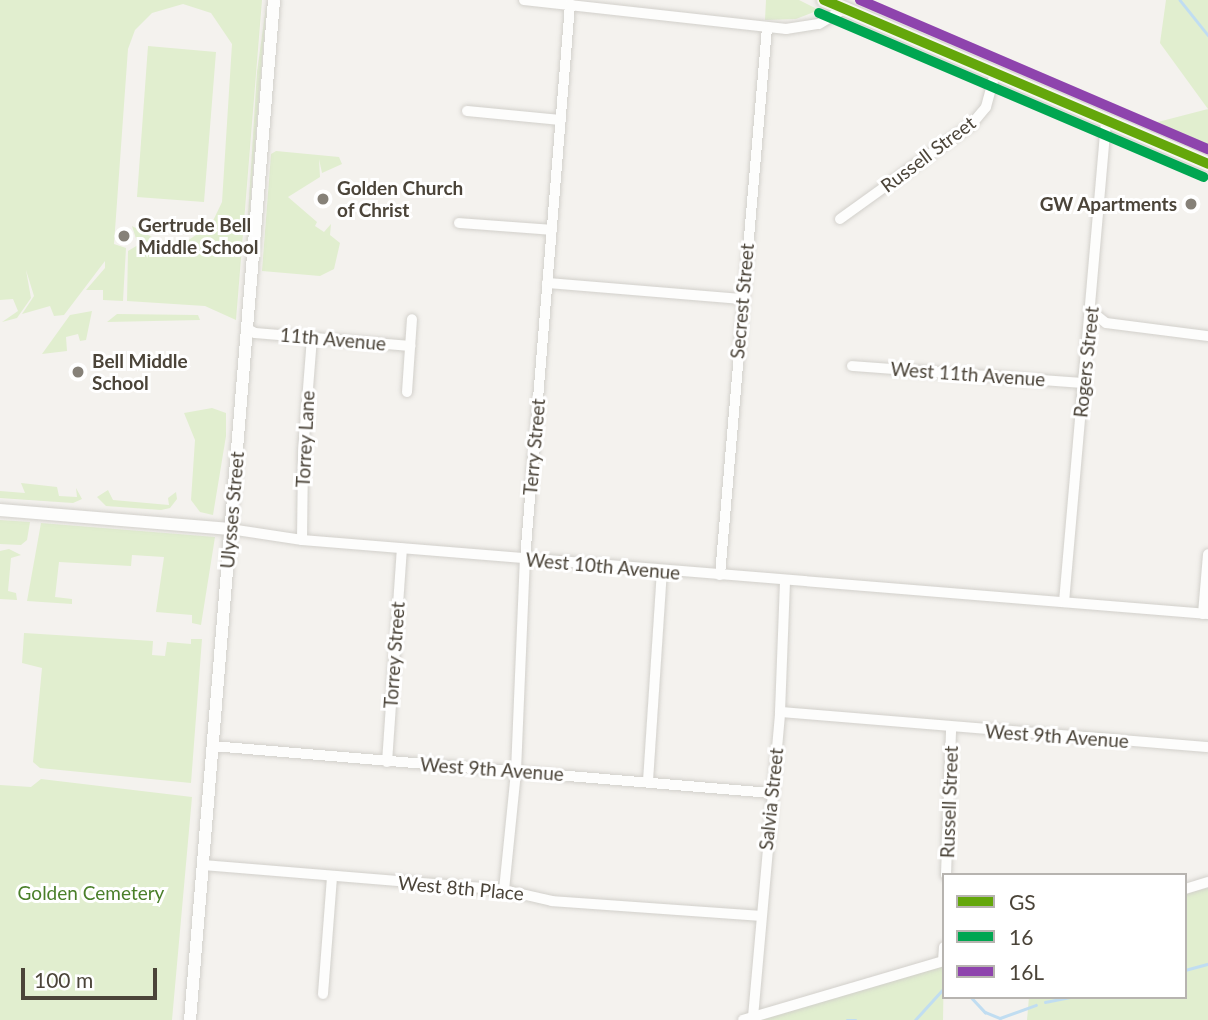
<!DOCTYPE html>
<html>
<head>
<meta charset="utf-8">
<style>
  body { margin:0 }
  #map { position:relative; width:1208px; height:1020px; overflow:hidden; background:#f4f2ee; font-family:Lato,sans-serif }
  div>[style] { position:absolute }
  .green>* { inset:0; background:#e1eecf }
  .stream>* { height:2.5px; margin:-1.25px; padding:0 1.25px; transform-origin:1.25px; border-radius:1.25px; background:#c0ddf1 }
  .roads { filter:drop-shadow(0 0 2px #d2d0cb) drop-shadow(0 0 2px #d2d0cb) }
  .minor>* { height:10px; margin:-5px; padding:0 5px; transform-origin:5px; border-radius:5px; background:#fdfdfc }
  .tertiary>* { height:12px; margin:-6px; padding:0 6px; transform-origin:6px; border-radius:6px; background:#fdfdfc }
  .secondary>* { height:14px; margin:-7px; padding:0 7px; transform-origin:7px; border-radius:7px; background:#f7f6f1 }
  .bus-1>* { height:10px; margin:-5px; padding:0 5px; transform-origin:5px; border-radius:5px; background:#64a70b }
  .bus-2>* { height:10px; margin:-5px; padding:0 5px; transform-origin:5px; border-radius:5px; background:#00a651 }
  .bus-3>* { height:10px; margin:-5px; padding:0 5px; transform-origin:5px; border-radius:5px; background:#8e44ad }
  .dots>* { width:19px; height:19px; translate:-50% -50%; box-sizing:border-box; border:4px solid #fff; border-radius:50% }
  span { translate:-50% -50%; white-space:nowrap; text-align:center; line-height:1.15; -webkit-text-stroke:6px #fff; paint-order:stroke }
  .street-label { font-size:19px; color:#4b4439 }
  .poi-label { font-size:19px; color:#4b4439; font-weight:700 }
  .left { translate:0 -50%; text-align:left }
  .right { translate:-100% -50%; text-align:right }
  .park-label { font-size:19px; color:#4a7f2a }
  .legend { position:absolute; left:942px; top:873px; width:245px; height:126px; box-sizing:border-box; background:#fff; border:2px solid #b7b4b0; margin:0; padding:9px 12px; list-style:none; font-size:21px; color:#4b4439 }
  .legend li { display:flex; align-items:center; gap:14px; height:35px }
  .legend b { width:35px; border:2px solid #b7b4b0 }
  .scale { position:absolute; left:21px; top:968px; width:136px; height:32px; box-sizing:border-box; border:4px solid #4b4439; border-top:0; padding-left:9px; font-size:21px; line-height:24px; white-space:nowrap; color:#4b4439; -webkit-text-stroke:5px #fff; paint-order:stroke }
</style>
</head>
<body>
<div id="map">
  <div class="green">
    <i style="clip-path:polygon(0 0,262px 0,236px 320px,205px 306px,127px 301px,128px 251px,138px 245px,132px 226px,161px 242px,187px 241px,211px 225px,222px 202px,232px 44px,211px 13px,183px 4px,152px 13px,135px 30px,128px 49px,114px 244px,126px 248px,123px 301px,103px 300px,103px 290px,86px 290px,105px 268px,105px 261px,64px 315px,54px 316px,50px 306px,22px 314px,34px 296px,26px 270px,31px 298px,17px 318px,2px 322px,18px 311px,13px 299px,0 300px)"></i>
    <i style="clip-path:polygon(267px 0,250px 206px,245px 265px,257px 72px)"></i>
    <i style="clip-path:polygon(766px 0,799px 0,819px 10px,796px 19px,765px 20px)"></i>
    <i style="clip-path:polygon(1166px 0,1208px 0,1208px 152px,1152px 129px,1154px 123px,1208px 109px,1160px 43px)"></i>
    <i style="clip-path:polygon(148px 46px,216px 52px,204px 202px,137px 197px)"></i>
    <i style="clip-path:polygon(276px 151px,339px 157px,342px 164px,322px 173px,319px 159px,320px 177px,288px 197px,317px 222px,315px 226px,324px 232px,331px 224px,330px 235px,340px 243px,334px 269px,320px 276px,262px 271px,271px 154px)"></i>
    <i style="clip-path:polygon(92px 311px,86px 340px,80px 341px,78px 334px,66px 337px,67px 351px,42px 354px,70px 315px)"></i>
    <i style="clip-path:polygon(117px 314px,198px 315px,200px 320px,107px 322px)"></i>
    <i style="clip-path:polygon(212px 408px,226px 413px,226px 436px,213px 515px,200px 512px,191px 500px,195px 440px,184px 413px)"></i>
    <i style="clip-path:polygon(21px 483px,57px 487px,59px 496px,77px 497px,76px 488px,82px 499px,73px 503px,0 498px,0 491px,25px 493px)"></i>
    <i style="clip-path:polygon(108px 490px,113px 500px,169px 505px,168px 498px,176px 492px,177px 499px,170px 508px,161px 510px,106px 506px,97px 497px)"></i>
    <i style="clip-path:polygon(0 520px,30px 522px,27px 540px,21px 545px,0 544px)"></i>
    <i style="clip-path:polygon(41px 523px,215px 537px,201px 625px,192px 623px,192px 615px,156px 612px,164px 557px,132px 555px,131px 566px,59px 562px,55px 597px,72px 599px,72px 604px,27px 601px)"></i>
    <i style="clip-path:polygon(9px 549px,21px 555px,11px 558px,8px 591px,16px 593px,17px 600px,0 599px,0 551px)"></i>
    <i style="clip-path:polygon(24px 633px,153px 641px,152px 655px,165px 656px,167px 642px,191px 644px,191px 639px,202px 639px,191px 783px,40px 768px,33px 762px,42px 668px,22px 663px)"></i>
    <i style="clip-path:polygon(41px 779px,192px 797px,172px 1020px,0 1020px,0 785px,31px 787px)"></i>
    <i style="clip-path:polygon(1208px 888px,1208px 1020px,1027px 1020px,1029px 997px,1185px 997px,1185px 894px)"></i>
    <i style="clip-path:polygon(944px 965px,943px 1020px,759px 1020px)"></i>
  </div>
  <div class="stream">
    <i style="left:1180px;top:0;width:45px;rotate:51.3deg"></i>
    <i style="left:1185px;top:970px;width:24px;rotate:-15deg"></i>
    <i style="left:971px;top:997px;width:21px;rotate:47deg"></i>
    <i style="left:985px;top:1012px;width:16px;rotate:22deg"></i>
    <i style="left:1000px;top:1018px;width:38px;rotate:-20deg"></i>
    <i style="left:1045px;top:1002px;width:25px;rotate:-11deg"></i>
    <i style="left:847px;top:1020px;width:9px"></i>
    <i style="left:915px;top:1020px;width:43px;rotate:-47.8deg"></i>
  </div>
  <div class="roads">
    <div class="minor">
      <i style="left:524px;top:0;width:264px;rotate:6.3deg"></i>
      <i style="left:786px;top:29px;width:33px;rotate:-9deg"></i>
      <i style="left:819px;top:24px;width:29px;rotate:-31deg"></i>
      <i style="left:467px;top:111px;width:94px;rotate:5.5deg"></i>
      <i style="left:840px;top:219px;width:161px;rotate:-35.7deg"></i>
      <i style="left:971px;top:125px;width:23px;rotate:-50deg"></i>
      <i style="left:986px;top:107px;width:35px;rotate:-75deg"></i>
      <i style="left:459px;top:223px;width:93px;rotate:4.3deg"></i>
      <i style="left:547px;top:283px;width:196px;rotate:4.7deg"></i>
      <i style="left:1092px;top:312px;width:18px;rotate:38deg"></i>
      <i style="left:1106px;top:323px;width:103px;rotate:7.3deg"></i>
      <i style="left:246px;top:328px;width:10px;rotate:29deg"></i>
      <i style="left:255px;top:333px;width:156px;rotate:4.8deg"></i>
      <i style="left:852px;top:366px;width:233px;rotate:4.2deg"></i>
      <i style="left:407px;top:392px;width:73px;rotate:-86.1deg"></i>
      <i style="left:230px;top:529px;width:73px;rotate:8.7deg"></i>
      <i style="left:302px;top:540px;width:909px;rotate:4.67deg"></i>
      <i style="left:302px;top:540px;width:88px;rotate:-89.3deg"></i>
      <i style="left:303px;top:452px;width:114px;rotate:-85.5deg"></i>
      <i style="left:720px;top:575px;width:549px;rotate:-85.09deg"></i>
      <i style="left:1064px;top:602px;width:483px;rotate:-85deg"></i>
      <i style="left:1203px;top:614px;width:60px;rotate:-85.2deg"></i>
      <i style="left:780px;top:712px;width:429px;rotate:4.7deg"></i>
      <i style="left:212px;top:746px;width:561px;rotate:4.81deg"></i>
      <i style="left:387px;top:762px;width:214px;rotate:-86deg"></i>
      <i style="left:648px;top:781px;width:211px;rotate:-86.2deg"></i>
      <i style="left:203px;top:865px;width:302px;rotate:4.7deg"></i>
      <i style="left:504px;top:890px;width:49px;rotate:12.9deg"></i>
      <i style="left:552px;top:901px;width:209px;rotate:4.1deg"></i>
      <i style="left:946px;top:875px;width:146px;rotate:-88deg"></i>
      <i style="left:1185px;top:889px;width:24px;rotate:-17deg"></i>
      <i style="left:504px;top:890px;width:120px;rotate:-84.2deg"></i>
      <i style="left:516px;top:771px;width:212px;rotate:-87.6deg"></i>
      <i style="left:525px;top:559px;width:557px;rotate:-85.36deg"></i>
      <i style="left:943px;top:961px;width:14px;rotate:-86deg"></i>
      <i style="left:323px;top:994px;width:117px;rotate:-85.6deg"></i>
      <i style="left:753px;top:1017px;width:306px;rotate:-84.9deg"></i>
      <i style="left:780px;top:712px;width:132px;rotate:-87.8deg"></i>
      <i style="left:743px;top:1020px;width:209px;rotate:-16.4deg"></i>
    </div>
    <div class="tertiary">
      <i style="left:0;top:510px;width:231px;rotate:4.7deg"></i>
      <i style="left:190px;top:1020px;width:1023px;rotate:-85.29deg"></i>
    </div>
    <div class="secondary">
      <i style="left:824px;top:0;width:418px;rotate:23.1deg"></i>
    </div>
  </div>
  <div class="bus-1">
    <i style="left:824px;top:0;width:418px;rotate:23.1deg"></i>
  </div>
  <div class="bus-2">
    <i style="left:819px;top:13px;width:418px;rotate:23.1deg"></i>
  </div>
  <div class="bus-3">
    <i style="left:860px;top:0;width:379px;rotate:23.2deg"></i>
  </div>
  <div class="dots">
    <i style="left:323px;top:199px;background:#868178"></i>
    <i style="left:1191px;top:204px;background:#868178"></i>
    <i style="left:124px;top:236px;background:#868178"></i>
    <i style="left:78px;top:372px;background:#868178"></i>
  </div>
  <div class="street-label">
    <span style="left:928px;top:154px;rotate:-37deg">Russell Street</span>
    <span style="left:742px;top:301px;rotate:-85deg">Secrest Street</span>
    <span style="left:333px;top:339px;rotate:5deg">11th Avenue</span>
    <span style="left:1086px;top:362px;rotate:-84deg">Rogers Street</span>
    <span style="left:968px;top:374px;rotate:4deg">West 11th Avenue</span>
    <span style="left:305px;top:439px;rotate:-87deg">Torrey Lane</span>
    <span style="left:534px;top:447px;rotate:-85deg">Terry Street</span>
    <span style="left:232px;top:510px;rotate:-85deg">Ulysses Street</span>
    <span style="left:603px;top:566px;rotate:5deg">West 10th Avenue</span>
    <span style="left:394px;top:655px;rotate:-86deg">Torrey Street</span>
    <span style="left:1057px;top:736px;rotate:4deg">West 9th Avenue</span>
    <span style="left:492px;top:769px;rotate:4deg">West 9th Avenue</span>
    <span style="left:771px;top:799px;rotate:-84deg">Salvia Street</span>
    <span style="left:949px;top:802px;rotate:-88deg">Russell Street</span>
    <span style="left:461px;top:888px;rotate:5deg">West 8th Place</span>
  </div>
  <div class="poi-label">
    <span class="left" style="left:337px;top:199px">Golden Church<br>of Christ</span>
    <span class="right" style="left:1177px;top:204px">GW Apartments</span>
    <span class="left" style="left:138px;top:236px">Gertrude Bell<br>Middle School</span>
    <span class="left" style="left:92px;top:372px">Bell Middle<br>School</span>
  </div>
  <div class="park-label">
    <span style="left:91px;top:893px">Golden Cemetery</span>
  </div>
  <ul class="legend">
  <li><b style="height:9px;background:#64a70b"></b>GS</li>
  <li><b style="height:9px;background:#00a651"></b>16</li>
  <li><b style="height:9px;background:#8e44ad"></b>16L</li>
  </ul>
  <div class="scale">100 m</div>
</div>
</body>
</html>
